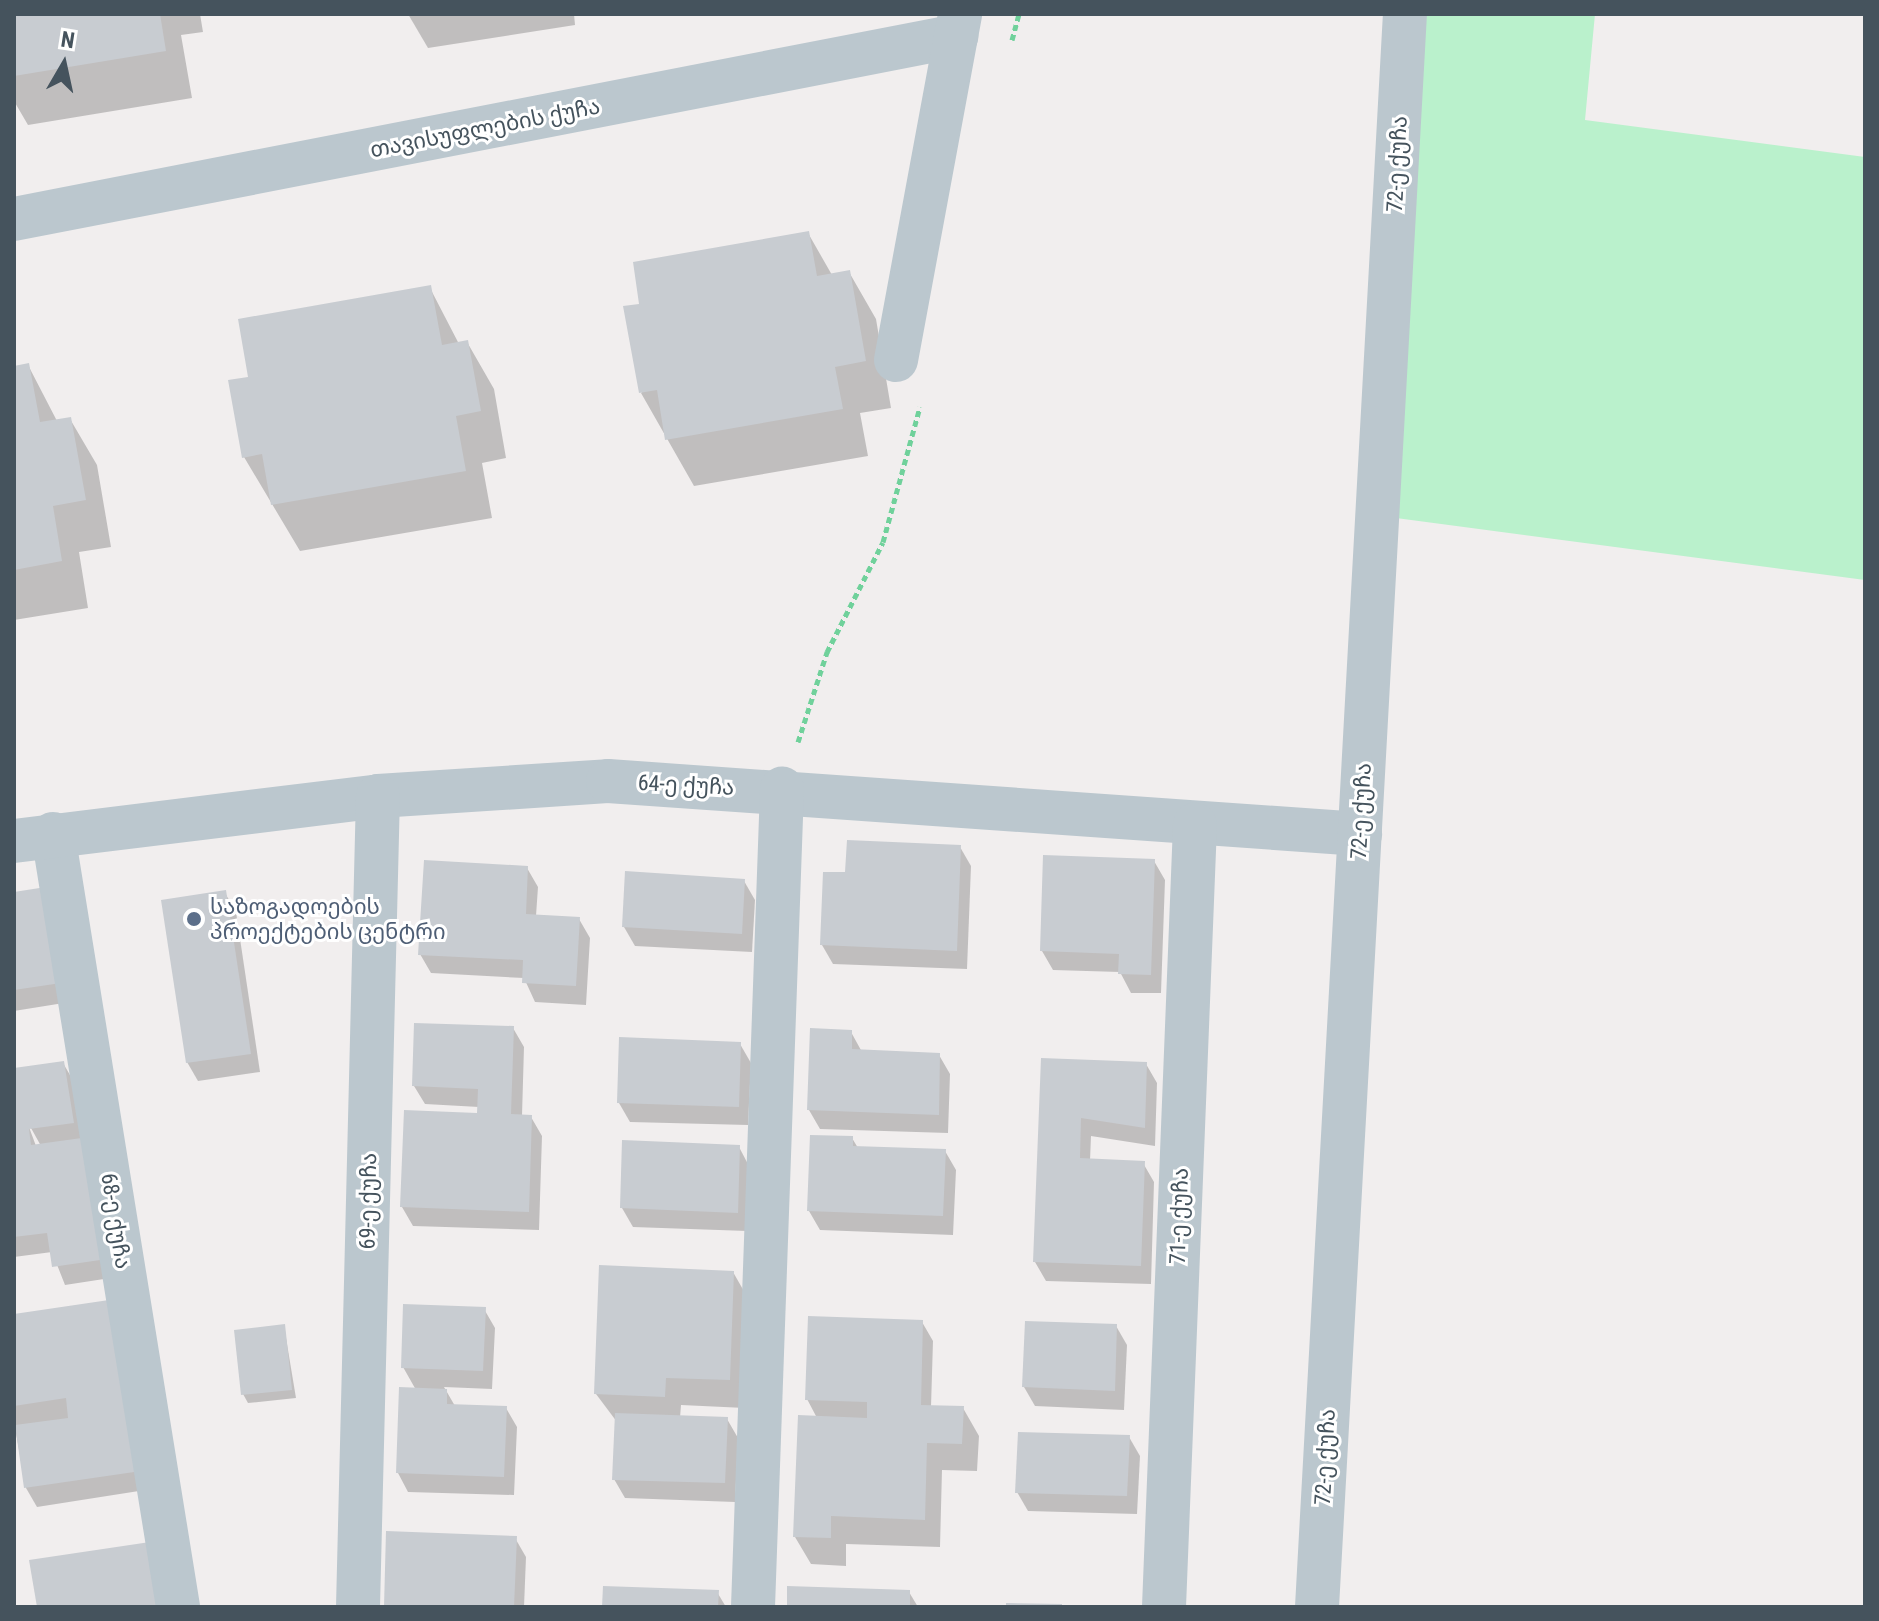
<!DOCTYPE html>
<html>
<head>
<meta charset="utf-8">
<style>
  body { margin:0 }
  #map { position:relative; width:1879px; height:1621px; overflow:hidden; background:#f1eeee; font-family:"Roboto Condensed","Noto Sans Georgian",sans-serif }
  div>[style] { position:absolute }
  .green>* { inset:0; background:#baf1cc }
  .shadow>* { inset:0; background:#0003 }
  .building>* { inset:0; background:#c8ccd1 }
  .path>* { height:5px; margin-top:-2.5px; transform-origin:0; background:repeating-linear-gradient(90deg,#70d19b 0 6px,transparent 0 10px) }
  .minor>* { height:44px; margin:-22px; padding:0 22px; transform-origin:22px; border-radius:22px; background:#bbc7ce }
  .dots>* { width:22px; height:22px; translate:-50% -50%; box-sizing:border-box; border:4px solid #fff; border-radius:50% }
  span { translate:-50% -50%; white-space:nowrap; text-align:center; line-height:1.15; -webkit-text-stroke:6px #fff; paint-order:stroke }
  .street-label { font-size:22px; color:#45535d }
  .service-label { font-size:22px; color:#4e5e75 }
  .left { translate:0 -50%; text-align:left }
  .frame { position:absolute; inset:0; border:16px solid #45535d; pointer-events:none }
  .north { position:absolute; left:24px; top:24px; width:80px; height:80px; -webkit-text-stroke:6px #fff; paint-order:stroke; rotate:9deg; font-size:22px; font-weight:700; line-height:32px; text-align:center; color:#45535d }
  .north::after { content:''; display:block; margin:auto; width:28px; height:36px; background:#45535d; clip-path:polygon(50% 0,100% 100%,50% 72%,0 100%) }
</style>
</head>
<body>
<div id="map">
  <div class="green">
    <i style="clip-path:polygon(1417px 14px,1595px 14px,1585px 120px,1865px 157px,1865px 580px,1396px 518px)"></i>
  </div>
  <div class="shadow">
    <i style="clip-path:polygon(14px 14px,200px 14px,203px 32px,181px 35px,192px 98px,28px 125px,14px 101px)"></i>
    <i style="clip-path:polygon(408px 14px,574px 14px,575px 25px,428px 48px)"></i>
    <i style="clip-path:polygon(808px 233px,832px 275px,849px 272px,876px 319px,891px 408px,860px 413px,868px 456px,694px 486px,641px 393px)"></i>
    <i style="clip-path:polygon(430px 288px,459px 344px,467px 342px,494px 389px,506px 458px,482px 463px,492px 518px,300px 551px,244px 457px,251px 379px)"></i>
    <i style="clip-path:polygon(28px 365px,57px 421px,70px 419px,97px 465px,111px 547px,79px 552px,88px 608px,14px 620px,14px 368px)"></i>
    <i style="clip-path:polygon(960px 847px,971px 866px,967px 969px,833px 964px,822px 945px,847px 874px)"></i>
    <i style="clip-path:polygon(1154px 861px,1165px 880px,1161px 993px,1131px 993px,1120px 972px,1053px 970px,1042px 951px)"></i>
    <i style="clip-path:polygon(527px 868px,538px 887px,536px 916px,579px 919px,590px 938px,586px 1005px,535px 1002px,524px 978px,431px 973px,420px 954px)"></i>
    <i style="clip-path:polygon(744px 881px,755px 900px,752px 952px,635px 946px,624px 927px)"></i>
    <i style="clip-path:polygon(225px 893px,236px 912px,260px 1072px,198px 1081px,187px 1062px)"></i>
    <i style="clip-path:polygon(14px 894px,70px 1002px,14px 1011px)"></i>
    <i style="clip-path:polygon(513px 1028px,524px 1047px,522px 1116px,531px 1117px,542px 1136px,539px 1230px,413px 1226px,402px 1207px,479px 1115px,479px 1107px,425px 1104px,414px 1086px)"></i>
    <i style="clip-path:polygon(851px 1032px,862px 1052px,939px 1055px,950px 1074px,948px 1133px,820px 1129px,809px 1110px)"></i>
    <i style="clip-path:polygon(740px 1044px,751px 1063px,748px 1125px,630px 1122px,619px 1103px)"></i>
    <i style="clip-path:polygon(1043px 1060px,1146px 1064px,1157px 1083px,1155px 1146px,1091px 1136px,1090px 1161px,1143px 1163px,1154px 1182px,1151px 1284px,1046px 1281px,1035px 1262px)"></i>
    <i style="clip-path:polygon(evenodd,63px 1063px,74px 1082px,117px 1277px,65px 1285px,52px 1252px,14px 1257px,14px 1070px,63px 1063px,26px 1119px,41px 1146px,36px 1146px,26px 1119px)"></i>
    <i style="clip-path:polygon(852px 1138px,858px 1148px,945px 1151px,956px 1170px,953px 1235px,820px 1230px,809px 1211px)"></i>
    <i style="clip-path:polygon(739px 1147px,749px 1166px,747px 1231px,633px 1227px,622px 1208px)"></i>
    <i style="clip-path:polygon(733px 1272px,749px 1300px,745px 1408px,681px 1405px,680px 1418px,727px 1419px,738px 1438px,735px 1502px,625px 1498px,614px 1479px,617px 1422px,596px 1394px)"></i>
    <i style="clip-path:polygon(484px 1309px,495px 1328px,492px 1389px,444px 1387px,455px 1406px,506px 1408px,517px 1427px,514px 1495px,408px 1492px,398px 1473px,416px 1390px,403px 1367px)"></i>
    <i style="clip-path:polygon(14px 1316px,158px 1488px,37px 1507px,26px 1488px,14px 1422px)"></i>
    <i style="clip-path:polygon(922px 1322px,933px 1341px,931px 1407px,963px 1408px,979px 1436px,977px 1471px,942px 1470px,940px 1547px,846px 1544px,846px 1566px,811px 1564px,795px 1537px,817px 1418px,807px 1399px)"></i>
    <i style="clip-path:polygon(284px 1326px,296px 1398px,248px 1403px,243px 1394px)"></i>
    <i style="clip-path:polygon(1116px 1326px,1127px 1345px,1124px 1410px,1035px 1406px,1024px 1387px)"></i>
    <i style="clip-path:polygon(1129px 1437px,1140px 1456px,1137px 1514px,1028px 1511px,1017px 1492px)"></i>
    <i style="clip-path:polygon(515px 1538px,526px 1557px,524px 1607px,386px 1607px)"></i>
    <i style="clip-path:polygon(717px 1592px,726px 1607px,604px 1607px)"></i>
    <i style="clip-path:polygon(909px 1592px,918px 1607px,789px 1607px)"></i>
  </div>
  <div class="building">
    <i style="clip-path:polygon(14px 14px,160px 14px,166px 51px,14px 76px)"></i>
    <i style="clip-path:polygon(809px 231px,817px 276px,850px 270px,866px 361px,835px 367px,843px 409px,665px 440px,657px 390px,639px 393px,623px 306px,639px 304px,633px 262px)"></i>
    <i style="clip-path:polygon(431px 285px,442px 345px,468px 340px,481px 411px,456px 416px,466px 471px,271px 505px,262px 454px,242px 458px,228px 380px,248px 377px,238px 319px)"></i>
    <i style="clip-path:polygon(29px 363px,40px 422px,71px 417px,86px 500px,53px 506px,62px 561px,14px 570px,14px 366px)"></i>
    <i style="clip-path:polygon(847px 840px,961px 845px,957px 951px,820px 945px,823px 872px,845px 872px)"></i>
    <i style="clip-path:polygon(1043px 855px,1155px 859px,1151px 975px,1118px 974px,1119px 954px,1040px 951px)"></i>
    <i style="clip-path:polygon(424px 860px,528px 866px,526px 914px,580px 917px,576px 986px,522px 983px,523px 960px,418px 955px)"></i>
    <i style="clip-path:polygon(625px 871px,745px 879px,742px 934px,622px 927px)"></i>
    <i style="clip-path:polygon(46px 887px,61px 983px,14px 990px,14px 892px)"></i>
    <i style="clip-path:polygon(226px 890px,251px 1054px,186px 1063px,161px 900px)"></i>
    <i style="clip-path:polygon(414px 1023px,514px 1026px,511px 1114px,532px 1115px,529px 1212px,400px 1207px,404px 1110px,477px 1113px,478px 1089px,412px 1086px)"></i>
    <i style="clip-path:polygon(810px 1028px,852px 1030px,852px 1049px,940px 1053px,939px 1115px,807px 1110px)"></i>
    <i style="clip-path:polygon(619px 1037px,741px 1042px,739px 1107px,617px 1103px)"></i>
    <i style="clip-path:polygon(1041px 1058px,1147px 1062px,1145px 1128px,1081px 1118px,1080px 1158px,1145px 1161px,1141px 1266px,1033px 1262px)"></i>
    <i style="clip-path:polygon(64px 1061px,74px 1123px,29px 1129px,31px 1145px,89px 1137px,107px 1259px,52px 1267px,47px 1233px,14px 1237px,14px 1068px)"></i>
    <i style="clip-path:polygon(810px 1135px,853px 1136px,853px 1146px,946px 1149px,943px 1216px,807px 1211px)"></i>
    <i style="clip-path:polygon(622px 1140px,740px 1145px,738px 1213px,620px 1208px)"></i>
    <i style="clip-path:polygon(599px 1265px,734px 1271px,730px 1380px,666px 1378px,665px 1397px,594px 1394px)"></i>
    <i style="clip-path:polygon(109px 1300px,148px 1470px,24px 1488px,15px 1425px,68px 1418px,66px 1398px,14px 1406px,14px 1314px)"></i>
    <i style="clip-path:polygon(403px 1304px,486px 1307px,483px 1371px,401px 1368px)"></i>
    <i style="clip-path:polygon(808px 1316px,923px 1320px,921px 1405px,964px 1406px,962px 1444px,927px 1443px,925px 1520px,831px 1516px,831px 1538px,793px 1537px,798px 1415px,867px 1418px,867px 1402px,805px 1400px)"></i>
    <i style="clip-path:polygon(1025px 1321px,1117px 1324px,1115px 1391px,1022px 1387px)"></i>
    <i style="clip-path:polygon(285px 1324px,292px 1390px,241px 1395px,234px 1330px)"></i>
    <i style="clip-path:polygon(399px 1387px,447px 1389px,447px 1404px,507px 1406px,504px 1477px,396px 1473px)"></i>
    <i style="clip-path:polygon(615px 1413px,728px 1417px,725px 1483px,612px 1480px)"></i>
    <i style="clip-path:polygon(1018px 1432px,1130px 1435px,1127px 1496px,1015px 1493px)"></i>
    <i style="clip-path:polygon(386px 1531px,517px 1536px,514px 1607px,384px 1607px)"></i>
    <i style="clip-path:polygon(150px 1542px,160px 1607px,37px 1607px,29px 1560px)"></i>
    <i style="clip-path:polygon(603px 1586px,719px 1590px,718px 1607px,602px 1607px)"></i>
    <i style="clip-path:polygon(787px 1586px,910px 1590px,910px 1607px,787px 1607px)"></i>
    <i style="clip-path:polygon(1006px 1603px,1062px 1604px,1062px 1607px,1006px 1607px)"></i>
  </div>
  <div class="path">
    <i style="left:1012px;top:40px;width:27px;rotate:-75deg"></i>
    <i style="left:798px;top:742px;width:95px;rotate:-72.1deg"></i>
    <i style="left:827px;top:652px;width:123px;rotate:-63deg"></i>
    <i style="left:883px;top:542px;width:140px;rotate:-74.7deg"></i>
  </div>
  <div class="minor">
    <i style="left:14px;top:219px;width:960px;rotate:-10.99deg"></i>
    <i style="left:896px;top:360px;width:352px;rotate:-79.5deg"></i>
    <i style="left:53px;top:834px;width:783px;rotate:80.81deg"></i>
    <i style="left:14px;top:841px;width:367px;rotate:-7deg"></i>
    <i style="left:378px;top:796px;width:230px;rotate:-3.7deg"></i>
    <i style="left:608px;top:781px;width:754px;rotate:4.03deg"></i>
    <i style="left:358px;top:1607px;width:811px;rotate:-88.59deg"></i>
    <i style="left:753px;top:1607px;width:819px;rotate:-87.97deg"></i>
    <i style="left:1164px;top:1607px;width:783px;rotate:-87.73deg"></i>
    <i style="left:1317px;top:1607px;width:1595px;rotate:-86.84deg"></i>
  </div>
  <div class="dots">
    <i style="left:194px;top:919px;background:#5c6f8a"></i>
  </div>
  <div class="street-label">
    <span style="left:485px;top:128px;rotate:-11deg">თავისუფლების ქუჩა</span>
    <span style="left:1397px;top:164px;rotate:-87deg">72-ე ქუჩა</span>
    <span style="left:686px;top:785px;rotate:3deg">64-ე ქუჩა</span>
    <span style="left:1361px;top:811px;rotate:-87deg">72-ე ქუჩა</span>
    <span style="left:368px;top:1201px;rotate:-89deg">69-ე ქუჩა</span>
    <span style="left:1179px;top:1216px;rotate:-88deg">71-ე ქუჩა</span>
    <span style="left:116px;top:1221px;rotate:81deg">68-ე ქუჩა</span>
    <span style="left:1325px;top:1457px;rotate:-87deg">72-ე ქუჩა</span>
  </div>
  <div class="service-label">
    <span class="left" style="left:210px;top:919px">საზოგადოების<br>პროექტების ცენტრი</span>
  </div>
  <div class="frame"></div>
  <div class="north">N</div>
</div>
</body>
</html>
